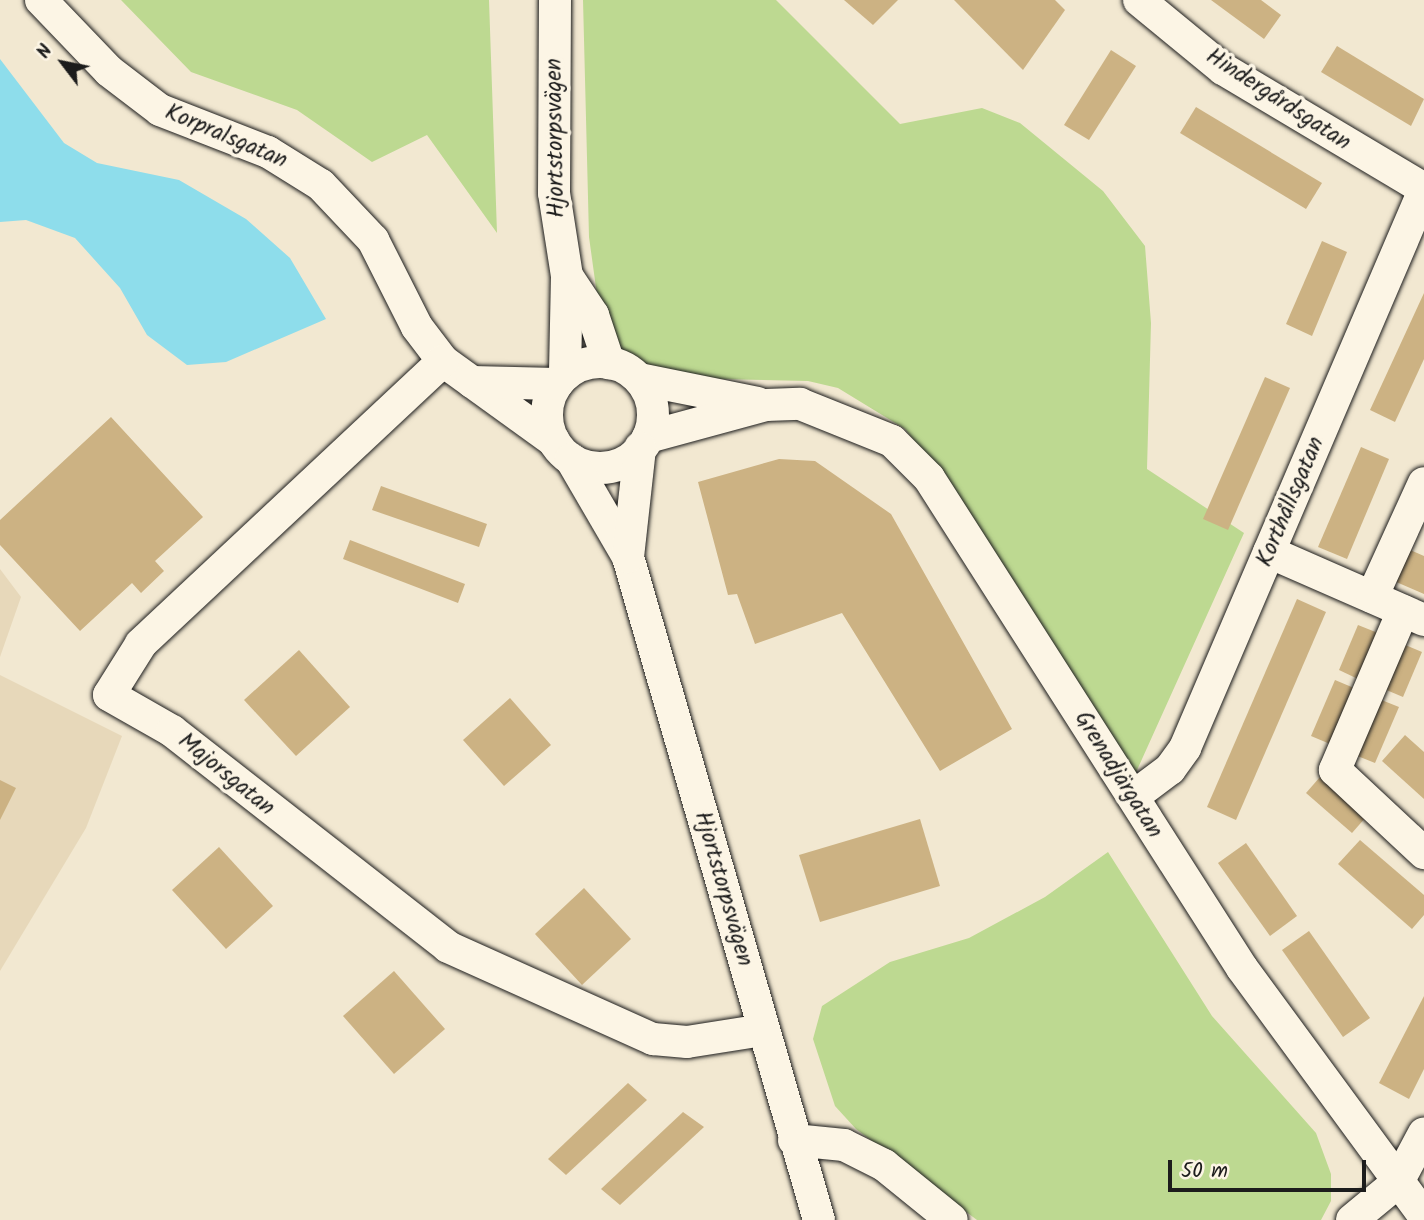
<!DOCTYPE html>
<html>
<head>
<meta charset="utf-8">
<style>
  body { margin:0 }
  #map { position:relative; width:1424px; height:1220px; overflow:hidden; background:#f2e8d1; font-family:Kalam,sans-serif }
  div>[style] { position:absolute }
  .built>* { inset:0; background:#e7d8ba }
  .green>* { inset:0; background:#bdd991 }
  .water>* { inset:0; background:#8eddeb }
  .building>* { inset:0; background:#ccb283 }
  .roads { filter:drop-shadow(0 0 2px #1c1c1c) drop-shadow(0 0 2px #1c1c1c) }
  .minor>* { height:32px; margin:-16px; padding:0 16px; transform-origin:16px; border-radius:16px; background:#fcf5e5 }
  .minor>.ring { margin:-16px; padding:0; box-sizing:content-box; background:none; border:32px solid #fcf5e5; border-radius:50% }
  span { translate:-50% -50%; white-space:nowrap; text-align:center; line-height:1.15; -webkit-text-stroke:7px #fcf5e5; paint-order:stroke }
  .street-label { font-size:23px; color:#1c1c1c }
  .north { position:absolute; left:28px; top:28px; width:70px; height:70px; -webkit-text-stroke:5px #fcf5e5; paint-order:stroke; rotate:302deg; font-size:19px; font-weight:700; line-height:28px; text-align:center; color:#1c1c1c }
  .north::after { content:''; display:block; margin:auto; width:24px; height:32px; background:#1c1c1c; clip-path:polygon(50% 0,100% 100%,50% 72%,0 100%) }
  .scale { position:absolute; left:1168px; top:1160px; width:198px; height:32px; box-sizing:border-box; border:4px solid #1c1c1c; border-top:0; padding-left:9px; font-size:21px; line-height:24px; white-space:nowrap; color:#1c1c1c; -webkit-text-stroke:5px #fcf5e5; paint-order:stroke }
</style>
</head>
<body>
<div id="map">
  <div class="built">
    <i style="clip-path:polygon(0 569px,21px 597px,0 657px)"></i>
    <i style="clip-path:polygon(0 675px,122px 736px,86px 828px,0 971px)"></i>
  </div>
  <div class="green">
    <i style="clip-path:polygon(121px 0,489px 0,497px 233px,427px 135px,372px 162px,297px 110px,191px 72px)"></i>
    <i style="clip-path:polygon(583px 0,776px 0,900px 124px,982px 108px,1020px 123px,1103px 191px,1145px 246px,1151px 323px,1147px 469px,1244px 533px,1133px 779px,955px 495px,905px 429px,838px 388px,808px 381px,674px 378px,632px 371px,605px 353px,589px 237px)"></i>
    <i style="clip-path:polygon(1108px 852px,1212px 1016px,1316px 1133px,1331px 1174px,1331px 1201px,1321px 1220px,977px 1220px,856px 1129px,835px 1106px,813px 1039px,822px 1006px,890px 962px,969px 938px,1045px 897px)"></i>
  </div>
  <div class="water">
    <i style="clip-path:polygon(0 59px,64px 143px,97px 163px,179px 180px,246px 219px,290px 258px,326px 319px,226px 362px,187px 365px,147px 335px,120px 288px,75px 238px,26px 220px,0 222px)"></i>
  </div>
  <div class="building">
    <i style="clip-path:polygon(844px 0,898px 0,873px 25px)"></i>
    <i style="clip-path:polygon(954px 0,1055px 0,1065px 10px,1023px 70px)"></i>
    <i style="clip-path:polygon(1211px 0,1261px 0,1281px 15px,1264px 39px)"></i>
    <i style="clip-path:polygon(1337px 46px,1424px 99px,1411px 126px,1321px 72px)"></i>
    <i style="clip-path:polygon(1111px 50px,1136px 66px,1089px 140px,1064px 125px)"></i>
    <i style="clip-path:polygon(1196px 107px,1322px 183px,1306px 209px,1180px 133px)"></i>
    <i style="clip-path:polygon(1322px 241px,1347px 252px,1312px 336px,1286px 324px)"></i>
    <i style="clip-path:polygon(1424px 293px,1424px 359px,1395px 422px,1370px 410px)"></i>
    <i style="clip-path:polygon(1265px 377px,1290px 388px,1228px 530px,1203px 519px)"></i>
    <i style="clip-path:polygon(111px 417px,203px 517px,155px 561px,164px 571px,141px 593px,132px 583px,80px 631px,0 545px,0 520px)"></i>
    <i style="clip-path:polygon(1361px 447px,1389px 459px,1347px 559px,1318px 547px)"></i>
    <i style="clip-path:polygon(779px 459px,815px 461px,891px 514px,1012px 729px,940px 771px,842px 613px,755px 644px,737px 594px,728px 595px,698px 482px)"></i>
    <i style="clip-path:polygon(381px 486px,487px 524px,479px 547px,372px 510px)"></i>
    <i style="clip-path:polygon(350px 540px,465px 584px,458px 603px,343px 559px)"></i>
    <i style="clip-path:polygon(1401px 546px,1424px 556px,1424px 594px,1387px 578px)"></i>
    <i style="clip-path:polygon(1297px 599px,1326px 612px,1236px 820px,1207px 807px)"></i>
    <i style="clip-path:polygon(1358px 625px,1378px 633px,1358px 679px,1339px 670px)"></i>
    <i style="clip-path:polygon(1403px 644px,1422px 652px,1403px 697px,1384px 689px)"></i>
    <i style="clip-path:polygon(299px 650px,350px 707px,296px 756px,244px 700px)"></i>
    <i style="clip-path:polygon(1335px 680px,1354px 688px,1330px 744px,1311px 736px)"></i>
    <i style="clip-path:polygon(510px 698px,551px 745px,504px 786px,463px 740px)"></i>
    <i style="clip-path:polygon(1379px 699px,1399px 707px,1375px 763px,1355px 755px)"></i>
    <i style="clip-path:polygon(1405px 735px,1424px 752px,1424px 799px,1382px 761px)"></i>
    <i style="clip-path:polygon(1320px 777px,1366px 817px,1352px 833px,1306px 793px)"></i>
    <i style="clip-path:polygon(0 780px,16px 788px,0 820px)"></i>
    <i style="clip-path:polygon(920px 819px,940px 886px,820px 922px,799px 855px)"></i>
    <i style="clip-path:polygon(1360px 840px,1424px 895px,1424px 915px,1412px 929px,1338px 864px)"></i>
    <i style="clip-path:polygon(1246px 843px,1297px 916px,1270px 936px,1218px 863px)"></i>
    <i style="clip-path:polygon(219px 847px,273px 906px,226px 949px,172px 890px)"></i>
    <i style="clip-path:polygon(584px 888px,631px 939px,582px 985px,535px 934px)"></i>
    <i style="clip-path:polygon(1309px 931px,1370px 1018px,1343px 1037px,1282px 950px)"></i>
    <i style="clip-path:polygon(394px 971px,445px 1029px,394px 1074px,343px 1016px)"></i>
    <i style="clip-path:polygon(1424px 996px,1424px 1069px,1409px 1099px,1379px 1083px)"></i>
    <i style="clip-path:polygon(628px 1083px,647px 1100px,566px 1175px,548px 1159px)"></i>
    <i style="clip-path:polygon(683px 1112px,704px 1127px,620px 1205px,601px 1189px)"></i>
  </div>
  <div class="roads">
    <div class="minor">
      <i style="left:41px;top:0;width:98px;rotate:46.2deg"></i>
      <i style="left:109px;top:71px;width:64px;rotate:37.4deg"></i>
      <i style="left:160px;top:110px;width:116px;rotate:21.3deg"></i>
      <i style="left:268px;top:152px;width:62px;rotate:31.9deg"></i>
      <i style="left:321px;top:185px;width:76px;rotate:46.6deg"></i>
      <i style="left:373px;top:240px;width:97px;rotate:63.2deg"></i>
      <i style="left:417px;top:327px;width:43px;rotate:52.6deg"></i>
      <i style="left:443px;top:361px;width:137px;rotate:35.8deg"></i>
      <i style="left:555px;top:0;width:193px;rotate:90.3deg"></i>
      <i style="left:554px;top:193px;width:84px;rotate:81.1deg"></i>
      <i style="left:567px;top:276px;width:99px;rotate:91.2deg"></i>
      <i style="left:1139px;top:0;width:109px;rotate:39.4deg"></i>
      <i style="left:1223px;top:69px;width:234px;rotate:30.8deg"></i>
      <i style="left:567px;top:276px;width:47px;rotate:56.3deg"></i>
      <i style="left:593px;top:315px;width:51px;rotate:71.6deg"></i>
      <i style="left:443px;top:361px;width:414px;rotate:136.9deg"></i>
      <i style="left:141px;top:644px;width:60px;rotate:122.1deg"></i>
      <i style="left:109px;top:695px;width:73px;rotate:29.7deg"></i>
      <i style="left:172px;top:731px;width:350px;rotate:38deg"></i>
      <i style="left:448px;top:947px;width:225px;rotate:24.2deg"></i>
      <i style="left:653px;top:1039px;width:34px;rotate:5deg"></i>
      <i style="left:687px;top:1042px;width:77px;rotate:-9deg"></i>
      <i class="ring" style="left:547px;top:362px;width:74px;height:74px"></i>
      <i style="left:639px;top:379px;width:121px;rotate:11.4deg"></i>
      <i style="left:472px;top:382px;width:85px;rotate:1.3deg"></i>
      <i style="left:648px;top:437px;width:122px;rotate:-15.2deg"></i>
      <i style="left:766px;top:405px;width:34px;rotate:-2deg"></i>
      <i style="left:800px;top:404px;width:99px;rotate:21.9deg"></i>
      <i style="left:892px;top:441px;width:52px;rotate:45deg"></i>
      <i style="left:929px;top:478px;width:581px;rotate:57.43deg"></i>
      <i style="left:1242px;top:968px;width:308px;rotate:53.7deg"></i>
      <i style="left:571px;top:459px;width:113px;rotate:59.8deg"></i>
      <i style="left:628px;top:557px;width:690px;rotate:73.93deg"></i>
      <i style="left:1269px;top:552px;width:169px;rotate:23.7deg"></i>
      <i style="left:628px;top:557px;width:110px;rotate:-83.7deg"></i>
      <i style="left:1372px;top:597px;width:125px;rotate:-65.5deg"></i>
      <i style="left:1403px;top:611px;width:173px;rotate:113.2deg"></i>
      <i style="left:1335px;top:770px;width:122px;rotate:43deg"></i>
      <i style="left:1134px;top:796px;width:45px;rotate:-36.9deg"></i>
      <i style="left:1170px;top:769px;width:26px;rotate:-54deg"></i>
      <i style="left:1185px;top:748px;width:607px;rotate:-66.81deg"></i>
      <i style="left:794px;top:1140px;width:50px;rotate:5.7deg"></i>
      <i style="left:844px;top:1145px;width:45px;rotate:26.6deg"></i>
      <i style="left:884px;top:1165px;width:87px;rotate:39deg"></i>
      <i style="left:1352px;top:1220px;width:60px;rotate:-39.6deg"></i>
      <i style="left:1398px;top:1182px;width:55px;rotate:-62deg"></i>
    </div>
  </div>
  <div class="street-label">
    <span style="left:1278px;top:100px;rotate:33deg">Hindergårdsgatan</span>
    <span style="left:226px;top:137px;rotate:23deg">Korpralsgatan</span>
    <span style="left:556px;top:138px;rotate:-91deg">Hjortstorpsvägen</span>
    <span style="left:1291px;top:502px;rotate:-67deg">Korthållsgatan</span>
    <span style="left:226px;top:775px;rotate:39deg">Majorsgatan</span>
    <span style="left:1118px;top:775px;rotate:58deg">Grenadjärgatan</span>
    <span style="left:723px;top:889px;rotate:74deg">Hjortstorpsvägen</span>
  </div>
  <div class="north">N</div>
  <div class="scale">50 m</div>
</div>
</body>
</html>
